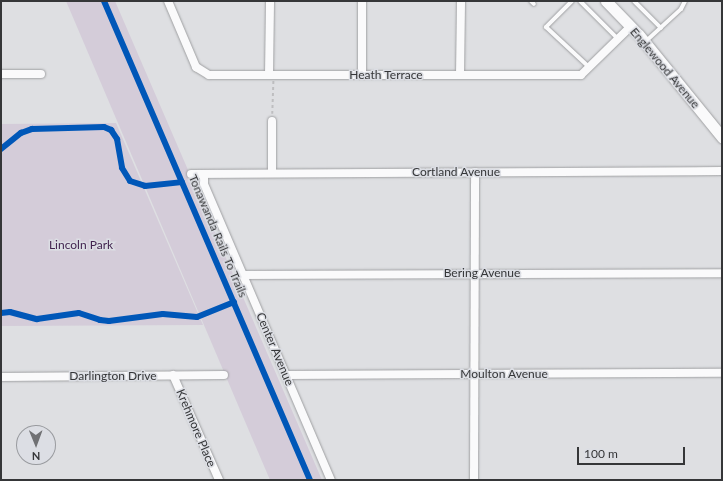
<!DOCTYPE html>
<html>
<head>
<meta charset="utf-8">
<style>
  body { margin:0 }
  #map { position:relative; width:723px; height:481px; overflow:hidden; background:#dedfe2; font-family:Lato,sans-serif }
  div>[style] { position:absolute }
  .green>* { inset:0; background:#d4ccd9 }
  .path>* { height:1.5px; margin-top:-0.75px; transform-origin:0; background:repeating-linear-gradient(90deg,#bebec0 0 3px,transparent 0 6px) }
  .roads { filter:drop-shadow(0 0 1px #9fa0a2) drop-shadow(0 0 1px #9fa0a2) }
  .lane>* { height:4px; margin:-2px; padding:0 2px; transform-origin:2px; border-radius:2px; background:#fafafb }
  .street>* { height:8px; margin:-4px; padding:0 4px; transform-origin:4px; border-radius:4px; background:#fafafb }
  .secondary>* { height:11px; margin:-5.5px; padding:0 5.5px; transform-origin:5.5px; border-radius:5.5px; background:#fafafb }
  .cycleway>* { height:6px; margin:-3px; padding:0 3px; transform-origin:3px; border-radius:3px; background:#0057b8 }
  span { translate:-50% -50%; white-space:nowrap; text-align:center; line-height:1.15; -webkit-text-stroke:3px #dcdee4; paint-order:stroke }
  .street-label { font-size:12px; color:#353638 }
  .park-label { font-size:12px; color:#432450 }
  .frame { position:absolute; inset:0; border:2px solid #353638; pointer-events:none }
  .north { position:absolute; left:16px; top:425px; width:40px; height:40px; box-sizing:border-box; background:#dcdee4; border:1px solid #999b9f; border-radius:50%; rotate:179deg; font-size:11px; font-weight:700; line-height:16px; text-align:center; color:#353638 }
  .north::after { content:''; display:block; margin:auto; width:14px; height:18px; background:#707174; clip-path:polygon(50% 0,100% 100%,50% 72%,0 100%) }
  .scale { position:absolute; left:577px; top:447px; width:108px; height:18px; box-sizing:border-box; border:2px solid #353638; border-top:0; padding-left:5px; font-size:12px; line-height:14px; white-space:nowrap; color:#353638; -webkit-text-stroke:3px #dcdee4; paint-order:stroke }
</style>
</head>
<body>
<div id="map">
  <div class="green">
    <i style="clip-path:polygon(66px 1px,115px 1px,322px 480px,270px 480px)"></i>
    <i style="clip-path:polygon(116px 123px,203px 325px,1px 326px,1px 124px)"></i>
  </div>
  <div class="path">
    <i style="left:272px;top:114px;width:33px;rotate:-88deg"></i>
  </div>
  <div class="roads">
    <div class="lane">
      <i style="left:531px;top:1px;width:4px;rotate:45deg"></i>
      <i style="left:572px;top:1px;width:37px;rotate:135deg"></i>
      <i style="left:546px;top:27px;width:59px;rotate:42.9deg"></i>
      <i style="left:580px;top:1px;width:54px;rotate:45deg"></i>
      <i style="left:634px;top:1px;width:38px;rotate:45deg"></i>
      <i style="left:645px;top:42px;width:49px;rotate:-42.5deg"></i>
      <i style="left:681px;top:9px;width:9px;rotate:-63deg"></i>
    </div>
    <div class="street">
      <i style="left:168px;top:1px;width:72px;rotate:67deg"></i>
      <i style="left:196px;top:67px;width:15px;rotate:32deg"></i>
      <i style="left:209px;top:75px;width:372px"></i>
      <i style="left:581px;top:75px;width:70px;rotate:-44.4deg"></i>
      <i style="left:1px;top:74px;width:40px"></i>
      <i style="left:269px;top:75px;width:74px;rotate:-89.2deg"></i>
      <i style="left:362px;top:75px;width:74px;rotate:-90deg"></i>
      <i style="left:460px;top:75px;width:74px;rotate:-89.2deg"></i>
      <i style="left:272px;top:173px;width:52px;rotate:-90deg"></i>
      <i style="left:191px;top:174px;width:531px;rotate:-0.32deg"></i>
      <i style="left:204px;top:174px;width:10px;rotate:90deg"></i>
      <i style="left:204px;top:184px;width:322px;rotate:66.8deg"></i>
      <i style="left:243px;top:275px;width:479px;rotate:-0.2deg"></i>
      <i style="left:173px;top:375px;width:115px;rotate:66.3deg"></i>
      <i style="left:286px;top:375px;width:436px;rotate:-0.3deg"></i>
      <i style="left:1px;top:377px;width:223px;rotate:-0.5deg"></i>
      <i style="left:474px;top:480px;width:308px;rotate:-89.8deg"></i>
    </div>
    <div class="secondary">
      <i style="left:606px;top:1px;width:47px;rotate:45.9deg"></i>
      <i style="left:639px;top:35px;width:132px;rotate:50.9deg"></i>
    </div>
  </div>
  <div class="cycleway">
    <i style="left:104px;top:1px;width:521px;rotate:66.73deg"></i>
    <i style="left:1px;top:149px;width:26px;rotate:-39deg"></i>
    <i style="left:21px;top:133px;width:12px;rotate:-20deg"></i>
    <i style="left:32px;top:129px;width:72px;rotate:-1.6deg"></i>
    <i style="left:104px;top:127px;width:8px;rotate:23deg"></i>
    <i style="left:111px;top:130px;width:11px;rotate:56deg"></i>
    <i style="left:117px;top:139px;width:29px;rotate:80deg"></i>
    <i style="left:122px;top:168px;width:15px;rotate:58deg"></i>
    <i style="left:130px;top:181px;width:16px;rotate:18deg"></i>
    <i style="left:145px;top:186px;width:37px;rotate:-6deg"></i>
    <i style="left:1px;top:313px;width:9px;rotate:-6deg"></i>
    <i style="left:10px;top:312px;width:28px;rotate:15deg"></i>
    <i style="left:37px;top:319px;width:42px;rotate:-8.1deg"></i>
    <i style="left:79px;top:313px;width:22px;rotate:18deg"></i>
    <i style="left:100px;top:320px;width:9px;rotate:6deg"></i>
    <i style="left:109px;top:321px;width:54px;rotate:-7.4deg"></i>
    <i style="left:163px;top:314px;width:34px;rotate:5deg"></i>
    <i style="left:197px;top:317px;width:40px;rotate:-22deg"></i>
  </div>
  <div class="street-label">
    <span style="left:665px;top:68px;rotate:50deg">Englewood Avenue</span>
    <span style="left:386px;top:75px">Heath Terrace</span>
    <span style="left:456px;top:172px">Cortland Avenue</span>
    <span style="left:218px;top:236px;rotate:67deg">Tonawanda Rails To Trails</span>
    <span style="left:482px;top:273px">Bering Avenue</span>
    <span style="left:275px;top:349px;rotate:67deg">Center Avenue</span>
    <span style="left:504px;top:374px">Moulton Avenue</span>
    <span style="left:113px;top:376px">Darlington Drive</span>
    <span style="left:196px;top:428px;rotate:67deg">Krehmore Place</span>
  </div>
  <div class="park-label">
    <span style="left:81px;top:245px">Lincoln Park</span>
  </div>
  <div class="frame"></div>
  <div class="north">N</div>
  <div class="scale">100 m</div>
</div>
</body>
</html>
